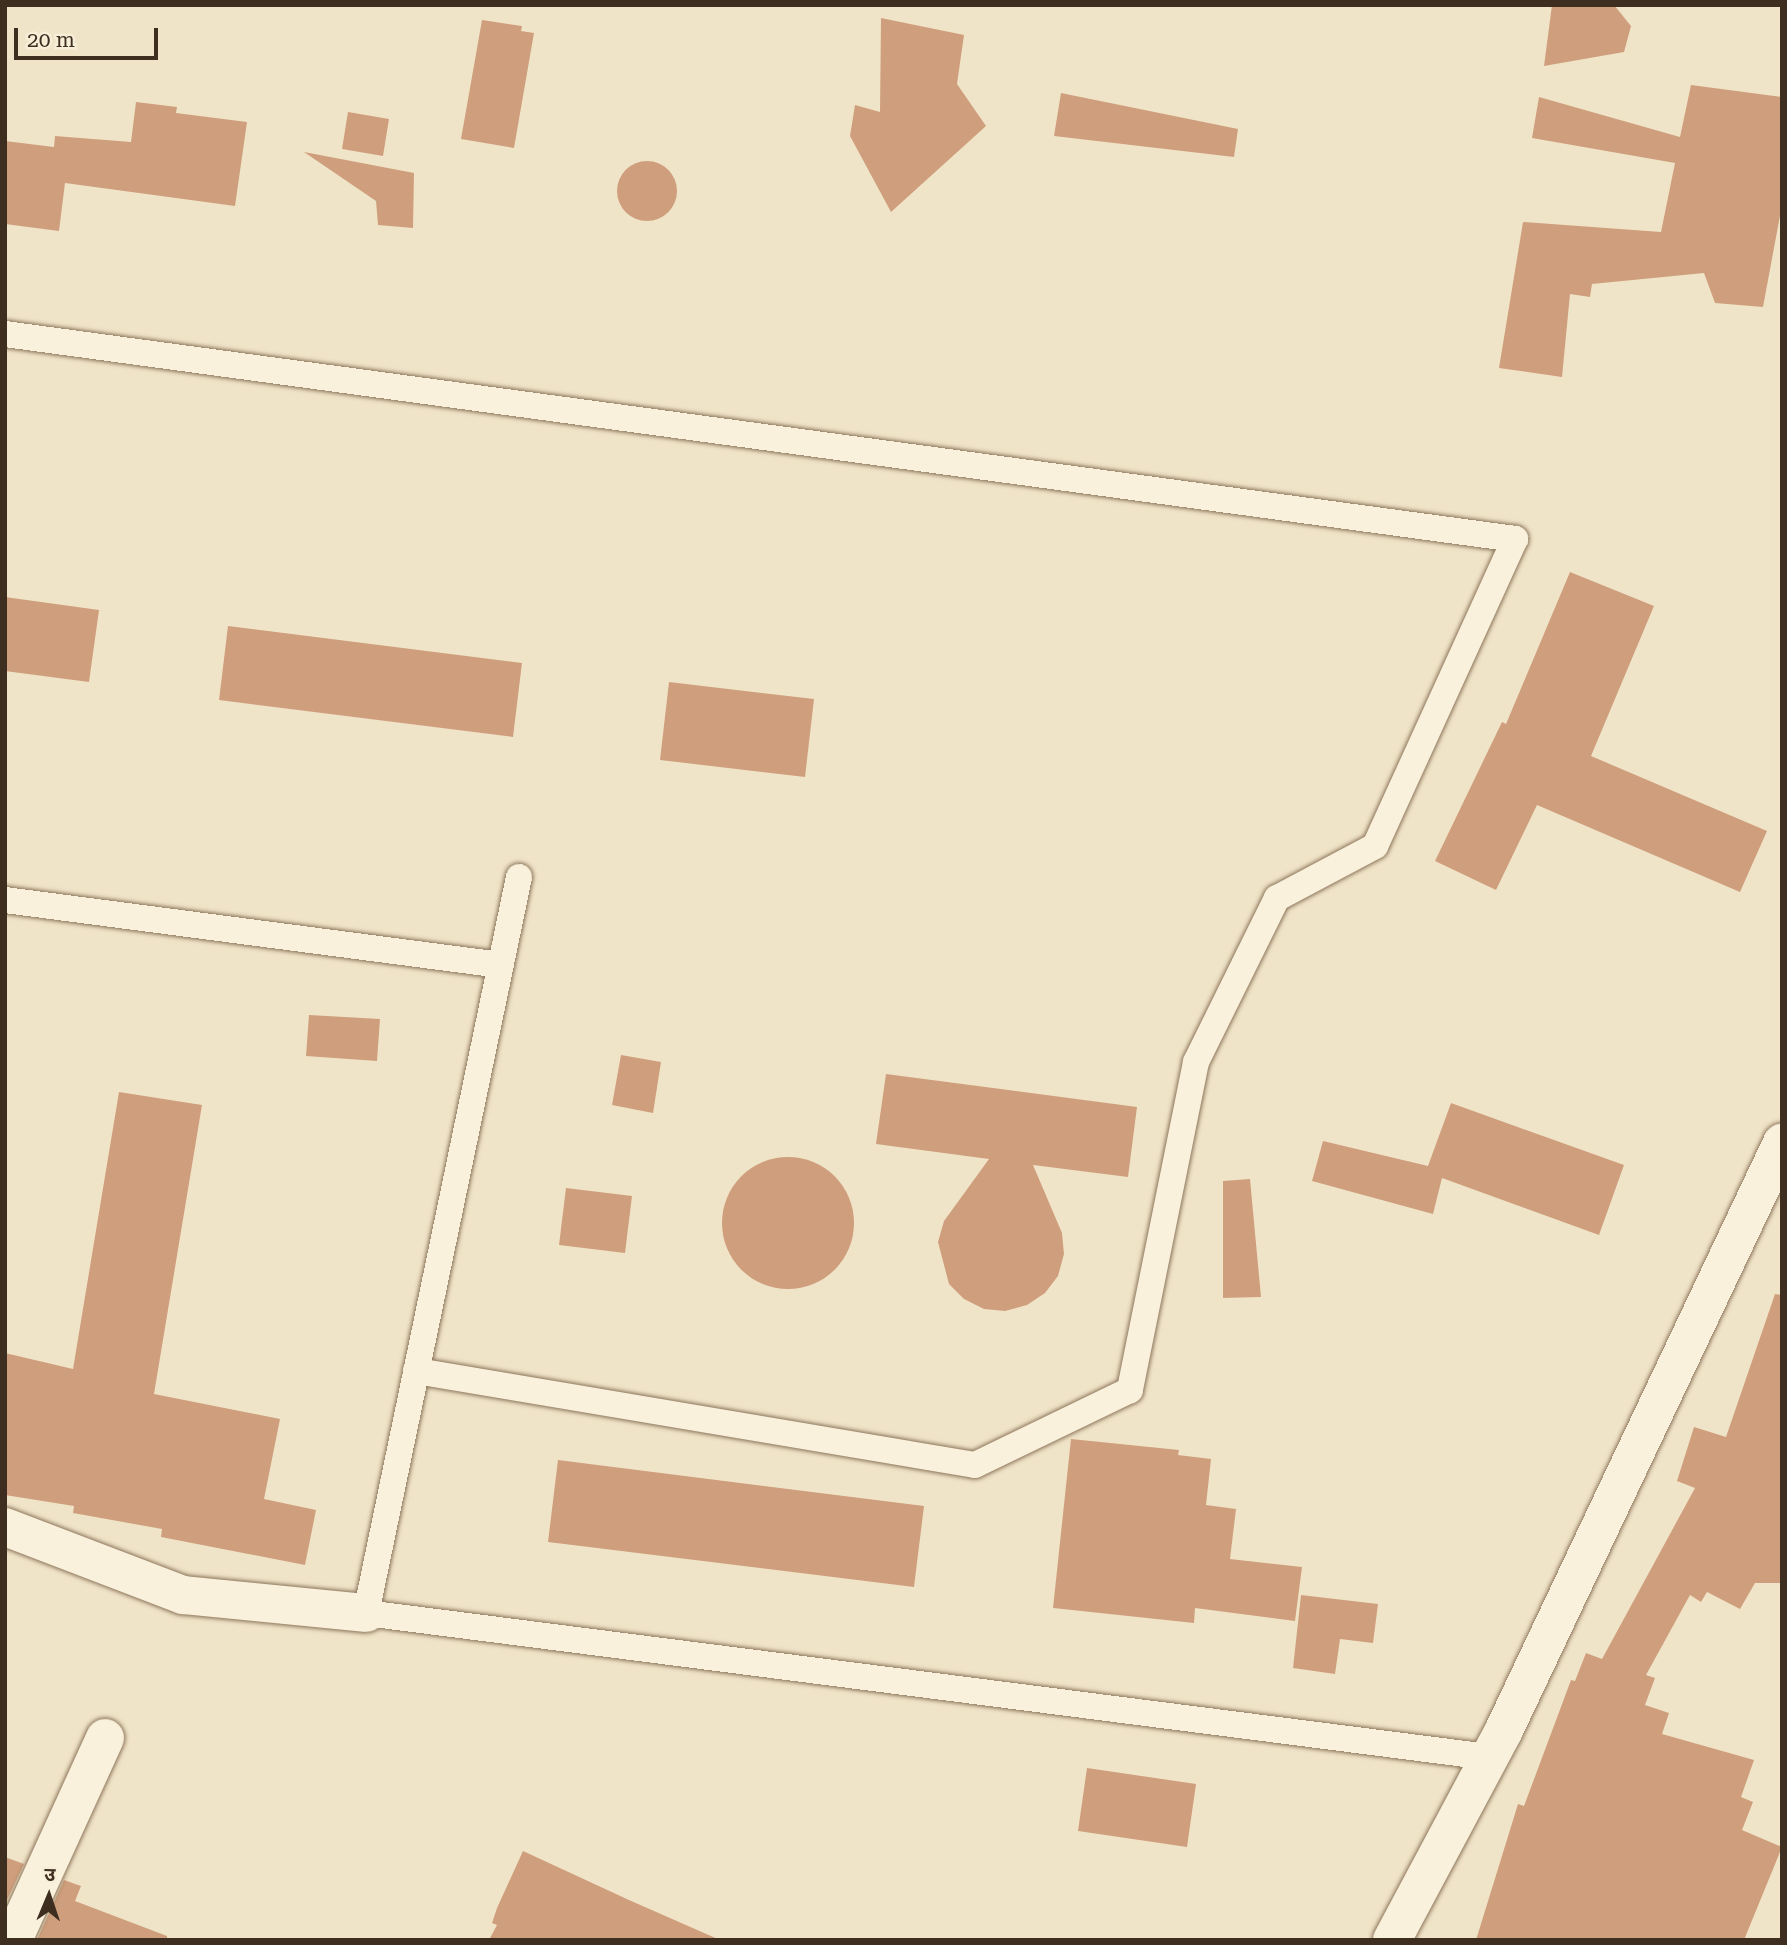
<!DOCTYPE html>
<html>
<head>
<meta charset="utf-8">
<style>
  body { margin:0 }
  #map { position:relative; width:1787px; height:1945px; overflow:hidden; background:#f0e4c8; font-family:"Roboto Serif","Noto Sans Devanagari",serif }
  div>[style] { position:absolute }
  .building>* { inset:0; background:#cf9f7d }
  .round { border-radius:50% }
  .roads { filter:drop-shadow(0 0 2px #8d765c) drop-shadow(0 0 2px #8d765c) }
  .service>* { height:26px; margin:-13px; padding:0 13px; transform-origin:13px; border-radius:13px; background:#faf1dc }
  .minor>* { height:38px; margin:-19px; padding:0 19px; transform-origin:19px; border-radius:19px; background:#faf1dc }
  .secondary>* { height:38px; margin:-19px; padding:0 19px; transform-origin:19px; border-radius:19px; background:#faf1dc }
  span { translate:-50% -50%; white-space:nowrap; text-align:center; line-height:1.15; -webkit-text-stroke:7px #f7eed8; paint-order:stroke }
  .frame { position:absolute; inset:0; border:7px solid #3d2e20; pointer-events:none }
  .north { position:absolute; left:14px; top:1861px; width:70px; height:70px; -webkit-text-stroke:5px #f7eed8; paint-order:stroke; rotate:2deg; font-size:19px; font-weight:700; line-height:28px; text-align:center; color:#3d2e20 }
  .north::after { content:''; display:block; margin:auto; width:24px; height:32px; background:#3d2e20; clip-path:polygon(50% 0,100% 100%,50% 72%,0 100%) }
  .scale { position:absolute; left:14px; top:28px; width:144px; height:32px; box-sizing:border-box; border:4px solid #3d2e20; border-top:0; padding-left:9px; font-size:21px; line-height:24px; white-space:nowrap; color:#3d2e20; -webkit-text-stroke:5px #f7eed8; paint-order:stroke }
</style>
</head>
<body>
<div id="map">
  <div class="building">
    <i style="clip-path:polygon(1552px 5px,1614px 5px,1631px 26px,1624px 52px,1544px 66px)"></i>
    <i style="clip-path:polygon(881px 18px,964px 35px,957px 84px,986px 126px,891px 212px,850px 136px,855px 105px,880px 112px)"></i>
    <i style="clip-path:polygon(482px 20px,522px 26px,521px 31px,534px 33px,514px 148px,461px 139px)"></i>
    <i style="clip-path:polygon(1691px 85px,1782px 97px,1782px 205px,1763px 307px,1715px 303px,1704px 273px,1592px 284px,1590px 297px,1570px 294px,1562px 377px,1499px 368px,1523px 222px,1661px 232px,1675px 163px,1532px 138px,1539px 97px,1680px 137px)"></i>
    <i style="clip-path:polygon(1061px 93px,1238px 129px,1234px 157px,1054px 136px)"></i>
    <i style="clip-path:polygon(136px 102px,177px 107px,176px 113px,247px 122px,235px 206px,65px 183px,59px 231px,5px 224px,5px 141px,54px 147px,55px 136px,131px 142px)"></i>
    <i style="clip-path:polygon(348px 112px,389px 119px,383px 156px,342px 149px)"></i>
    <i style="clip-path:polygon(304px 152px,414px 173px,413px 228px,378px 225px,376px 201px)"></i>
    <i class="round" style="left:617px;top:161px;width:60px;height:60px"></i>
    <i style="clip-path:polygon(1570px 572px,1654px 606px,1591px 756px,1767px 831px,1740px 892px,1537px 805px,1496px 890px,1435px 861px,1502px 722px,1506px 724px)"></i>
    <i style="clip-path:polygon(5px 597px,99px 610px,89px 682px,5px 671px)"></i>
    <i style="clip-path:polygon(228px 626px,522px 663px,513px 737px,219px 700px)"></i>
    <i style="clip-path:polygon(669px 682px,814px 699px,805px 777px,660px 760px)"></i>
    <i style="clip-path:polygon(309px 1015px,380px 1019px,377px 1061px,306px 1056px)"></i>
    <i style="clip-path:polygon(621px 1055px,661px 1062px,653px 1113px,612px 1105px)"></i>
    <i style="clip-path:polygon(886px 1074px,1137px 1107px,1128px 1177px,1033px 1165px,1062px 1233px,1064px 1254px,1058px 1276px,1045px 1293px,1027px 1305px,1005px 1311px,984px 1309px,964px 1299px,949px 1284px,938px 1242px,944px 1221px,989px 1159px,876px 1144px)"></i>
    <i style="clip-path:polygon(119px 1092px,202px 1105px,154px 1394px,280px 1419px,264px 1499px,316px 1510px,305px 1565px,161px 1537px,162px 1529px,73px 1513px,74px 1506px,5px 1495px,5px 1353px,73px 1369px)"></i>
    <i style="clip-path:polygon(1451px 1103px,1624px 1165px,1599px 1235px,1442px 1178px,1433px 1214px,1312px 1181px,1323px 1141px,1428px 1166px)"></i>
    <i class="round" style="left:722px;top:1157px;width:132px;height:132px"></i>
    <i style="clip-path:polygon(1250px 1179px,1261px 1297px,1223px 1298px,1223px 1181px)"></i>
    <i style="clip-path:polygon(566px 1188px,632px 1196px,625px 1253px,559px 1245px)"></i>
    <i style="clip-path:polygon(1775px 1294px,1782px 1295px,1782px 1583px,1755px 1583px,1740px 1609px,1707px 1592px,1701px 1602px,1690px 1595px,1646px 1675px,1655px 1678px,1645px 1705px,1669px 1713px,1662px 1734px,1754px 1760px,1741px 1797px,1753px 1802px,1742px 1830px,1782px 1847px,1744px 1940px,1476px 1940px,1518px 1804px,1524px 1806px,1571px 1680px,1575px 1681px,1586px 1653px,1602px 1659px,1695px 1488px,1677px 1481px,1694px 1427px,1726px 1437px)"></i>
    <i style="clip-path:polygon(1071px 1439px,1179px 1450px,1178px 1455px,1211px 1459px,1206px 1505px,1236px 1509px,1230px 1559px,1302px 1567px,1295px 1621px,1195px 1608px,1194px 1623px,1053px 1608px)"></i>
    <i style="clip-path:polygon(558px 1460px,924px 1506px,914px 1587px,548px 1542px)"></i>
    <i style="clip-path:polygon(1301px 1595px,1378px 1604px,1373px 1643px,1340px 1639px,1335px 1674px,1293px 1668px)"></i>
    <i style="clip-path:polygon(1087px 1768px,1196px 1784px,1187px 1847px,1078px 1831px)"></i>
    <i style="clip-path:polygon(523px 1851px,629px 1900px,720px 1940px,489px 1940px,497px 1925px,492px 1923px,497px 1908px)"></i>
    <i style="clip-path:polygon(5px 1857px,24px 1864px,5px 1904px)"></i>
    <i style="clip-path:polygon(64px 1880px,81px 1886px,75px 1901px,167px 1936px,167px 1940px,37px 1940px)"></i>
  </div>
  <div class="roads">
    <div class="service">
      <i style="left:5px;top:334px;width:1524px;rotate:7.73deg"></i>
      <i style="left:1515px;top:539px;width:337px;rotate:114.5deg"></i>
      <i style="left:1375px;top:846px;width:111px;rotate:152deg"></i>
      <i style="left:1277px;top:898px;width:183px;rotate:116.3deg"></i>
      <i style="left:1196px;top:1062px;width:335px;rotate:101.4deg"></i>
      <i style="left:1130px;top:1390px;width:172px;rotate:154.2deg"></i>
      <i style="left:975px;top:1465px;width:567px;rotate:-170.45deg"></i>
      <i style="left:519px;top:877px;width:752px;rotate:101.74deg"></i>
      <i style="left:366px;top:1613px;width:1132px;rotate:7.31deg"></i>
      <i style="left:5px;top:900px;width:500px;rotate:7.47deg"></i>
    </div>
    <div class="minor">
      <i style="left:5px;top:1527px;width:191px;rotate:20.9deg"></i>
      <i style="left:183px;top:1595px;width:184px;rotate:5.6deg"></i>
      <i style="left:13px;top:1940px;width:222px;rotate:-65.5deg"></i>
    </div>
    <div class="secondary">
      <i style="left:1392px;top:1940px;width:238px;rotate:-61.9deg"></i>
      <i style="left:1504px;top:1730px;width:650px;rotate:-64.66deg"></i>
    </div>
  </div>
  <div class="frame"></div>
  <div class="north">उ</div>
  <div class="scale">20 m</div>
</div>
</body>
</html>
